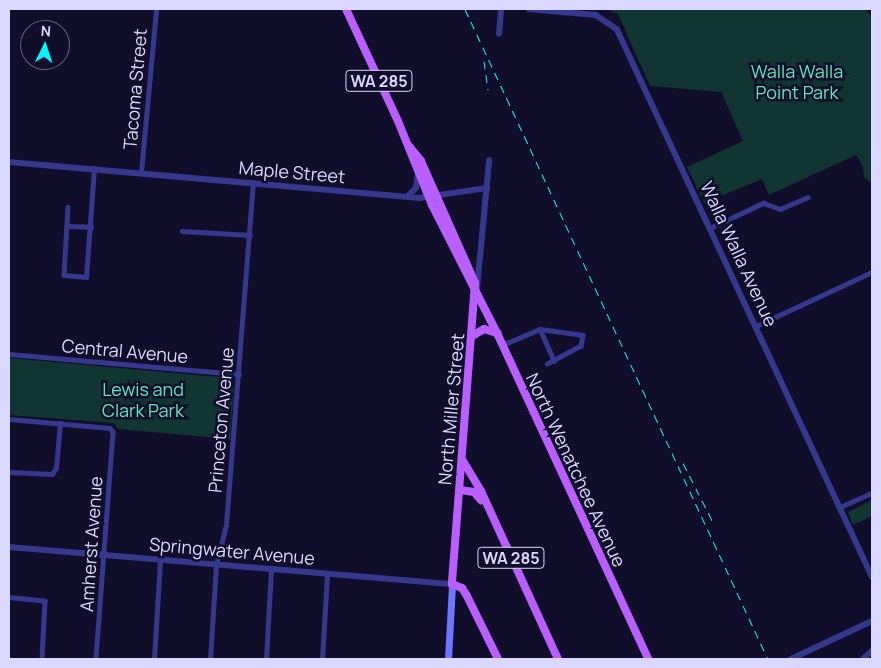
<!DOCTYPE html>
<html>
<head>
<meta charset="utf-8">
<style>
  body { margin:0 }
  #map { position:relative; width:881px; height:668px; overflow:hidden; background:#110e2b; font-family:Manrope,sans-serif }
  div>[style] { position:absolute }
  .green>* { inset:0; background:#113532 }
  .minor>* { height:4.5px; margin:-2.25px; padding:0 2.25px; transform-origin:2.25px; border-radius:2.25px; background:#36388d }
  .tertiary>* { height:5.5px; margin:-2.75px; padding:0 2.75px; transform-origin:2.75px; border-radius:2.75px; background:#36388d }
  .secondary>* { height:7px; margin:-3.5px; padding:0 3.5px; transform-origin:3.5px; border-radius:3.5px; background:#6f75ff }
  .primary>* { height:8px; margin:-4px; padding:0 4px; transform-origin:4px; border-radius:4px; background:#b95fff }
  .rail>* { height:1px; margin-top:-0.5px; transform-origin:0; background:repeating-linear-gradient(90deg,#04f6ff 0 8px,transparent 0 14px) }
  span { translate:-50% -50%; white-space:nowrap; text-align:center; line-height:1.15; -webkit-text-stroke:5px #110e2b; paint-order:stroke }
  .shield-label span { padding:1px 4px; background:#110e2b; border:1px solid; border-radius:4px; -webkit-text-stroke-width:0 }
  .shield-label { font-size:16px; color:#dad8ff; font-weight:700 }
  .park-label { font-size:18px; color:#59eabc }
  .street-label { font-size:18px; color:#dad8ff }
  .frame { position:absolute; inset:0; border:10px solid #dad8ff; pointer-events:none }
  .north { position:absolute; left:20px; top:20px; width:50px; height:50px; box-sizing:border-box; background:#110e2b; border:1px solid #615f80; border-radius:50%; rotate:4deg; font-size:14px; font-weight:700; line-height:20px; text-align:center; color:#dad8ff }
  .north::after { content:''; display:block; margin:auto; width:18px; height:22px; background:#04f6ff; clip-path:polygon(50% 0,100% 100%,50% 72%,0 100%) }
</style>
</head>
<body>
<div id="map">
  <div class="green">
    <i style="clip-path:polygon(865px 9px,872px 17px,872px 184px,864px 177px,863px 167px,856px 155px,769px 195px,762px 179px,704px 203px,687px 167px,743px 141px,721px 92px,650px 86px,618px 14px,608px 10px)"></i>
    <i style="clip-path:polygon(9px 358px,230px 378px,234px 387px,230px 439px,118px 429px,114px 423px,9px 415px)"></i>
    <i style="clip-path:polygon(872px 500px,872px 516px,853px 525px,848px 512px)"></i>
  </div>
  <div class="minor">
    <i style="left:141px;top:172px;width:164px;rotate:-84.7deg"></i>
    <i style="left:68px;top:207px;width:68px;rotate:93.4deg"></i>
    <i style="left:64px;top:275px;width:22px;rotate:5deg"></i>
    <i style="left:86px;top:277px;width:109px;rotate:-85.8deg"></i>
    <i style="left:68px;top:226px;width:23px;rotate:2deg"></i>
    <i style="left:710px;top:228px;width:59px;rotate:-25.3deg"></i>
    <i style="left:763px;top:203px;width:18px;rotate:19deg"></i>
    <i style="left:780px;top:209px;width:30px;rotate:-23deg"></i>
    <i style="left:182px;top:231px;width:68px;rotate:3.4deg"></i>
    <i style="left:756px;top:326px;width:128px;rotate:-25deg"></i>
    <i style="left:540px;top:329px;width:35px;rotate:66deg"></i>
    <i style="left:502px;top:345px;width:41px;rotate:-22.8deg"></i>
    <i style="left:540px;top:329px;width:43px;rotate:7.9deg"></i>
    <i style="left:583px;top:335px;width:11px;rotate:100deg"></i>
    <i style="left:581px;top:346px;width:38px;rotate:152deg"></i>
    <i style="left:9px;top:354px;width:231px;rotate:5deg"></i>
    <i style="left:9px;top:419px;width:101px;rotate:5.1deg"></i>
    <i style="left:110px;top:428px;width:5px;rotate:53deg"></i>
    <i style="left:113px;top:432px;width:228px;rotate:94.3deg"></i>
    <i style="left:9px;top:472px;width:43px;rotate:2.7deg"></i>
    <i style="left:52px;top:474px;width:7px;rotate:-56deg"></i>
    <i style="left:56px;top:468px;width:45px;rotate:-84.9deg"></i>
    <i style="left:840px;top:507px;width:35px;rotate:-24deg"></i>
    <i style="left:9px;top:597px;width:36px;rotate:6deg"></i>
    <i style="left:45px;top:601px;width:58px;rotate:93deg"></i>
    <i style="left:154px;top:659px;width:99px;rotate:-86.5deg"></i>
    <i style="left:210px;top:659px;width:94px;rotate:-86.3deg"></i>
    <i style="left:216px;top:565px;width:41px;rotate:-76deg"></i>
    <i style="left:226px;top:525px;width:343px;rotate:-85.5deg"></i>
    <i style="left:266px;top:659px;width:89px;rotate:-86.8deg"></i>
    <i style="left:322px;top:659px;width:84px;rotate:-86.6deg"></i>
  </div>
  <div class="tertiary">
    <i style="left:529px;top:9px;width:67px;rotate:5.1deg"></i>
    <i style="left:596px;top:15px;width:25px;rotate:34deg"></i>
    <i style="left:617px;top:29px;width:604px;rotate:65.01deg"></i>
    <i style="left:499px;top:34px;width:25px;rotate:-85deg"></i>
    <i style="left:9px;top:162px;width:412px;rotate:5deg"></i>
    <i style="left:419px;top:198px;width:69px;rotate:-8.4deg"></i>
    <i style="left:408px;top:196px;width:11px;rotate:-45deg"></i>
    <i style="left:416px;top:188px;width:16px;rotate:-83deg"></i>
    <i style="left:477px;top:289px;width:129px;rotate:-84.6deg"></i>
    <i style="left:9px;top:547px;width:445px;rotate:4.8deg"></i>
    <i style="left:791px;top:659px;width:89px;rotate:-25.1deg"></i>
    <i style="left:863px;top:659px;width:12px;rotate:-42deg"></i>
  </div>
  <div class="secondary">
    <i style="left:448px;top:659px;width:75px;rotate:-86.9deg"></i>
  </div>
  <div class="primary">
    <i style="left:346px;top:9px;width:123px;rotate:65.1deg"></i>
    <i style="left:398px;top:121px;width:91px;rotate:68deg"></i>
    <i style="left:432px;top:205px;width:144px;rotate:63.1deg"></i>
    <i style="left:497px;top:333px;width:359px;rotate:65.1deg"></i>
    <i style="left:409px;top:146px;width:19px;rotate:51deg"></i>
    <i style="left:421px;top:161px;width:133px;rotate:66.1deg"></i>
    <i style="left:475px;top:283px;width:302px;rotate:94.4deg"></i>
    <i style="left:452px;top:584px;width:11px;rotate:22deg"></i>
    <i style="left:462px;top:588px;width:9px;rotate:58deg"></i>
    <i style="left:467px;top:596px;width:70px;rotate:63.8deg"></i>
    <i style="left:472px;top:336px;width:14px;rotate:-30deg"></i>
    <i style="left:484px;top:329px;width:14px;rotate:17deg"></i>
    <i style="left:463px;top:461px;width:35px;rotate:59deg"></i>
    <i style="left:481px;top:491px;width:185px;rotate:65.4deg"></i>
    <i style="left:460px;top:490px;width:14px;rotate:8deg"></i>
    <i style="left:474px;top:492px;width:11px;rotate:49deg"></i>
  </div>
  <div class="rail">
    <i style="left:465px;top:9px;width:717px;rotate:65.01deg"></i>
    <i style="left:484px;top:61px;width:29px;rotate:82deg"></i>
    <i style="left:683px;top:463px;width:68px;rotate:63.1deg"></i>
  </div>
  <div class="shield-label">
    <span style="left:379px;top:81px">WA 285</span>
    <span style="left:511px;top:558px">WA 285</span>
  </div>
  <div class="park-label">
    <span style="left:797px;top:82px">Walla Walla<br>Point Park</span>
    <span style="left:143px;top:400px">Lewis and<br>Clark Park</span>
  </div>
  <div class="street-label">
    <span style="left:135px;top:89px;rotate:-85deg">Tacoma Street</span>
    <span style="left:292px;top:172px;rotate:5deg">Maple Street</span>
    <span style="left:739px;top:254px;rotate:65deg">Walla Walla Avenue</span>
    <span style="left:125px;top:351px;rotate:5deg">Central Avenue</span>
    <span style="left:451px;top:409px;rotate:-85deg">North Miller Street</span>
    <span style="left:221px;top:420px;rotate:-85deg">Princeton Avenue</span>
    <span style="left:576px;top:470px;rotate:65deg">North Wenatchee Avenue</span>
    <span style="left:91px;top:544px;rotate:-86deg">Amherst Avenue</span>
    <span style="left:232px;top:551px;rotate:5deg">Springwater Avenue</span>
  </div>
  <div class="frame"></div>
  <div class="north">N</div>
</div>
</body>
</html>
